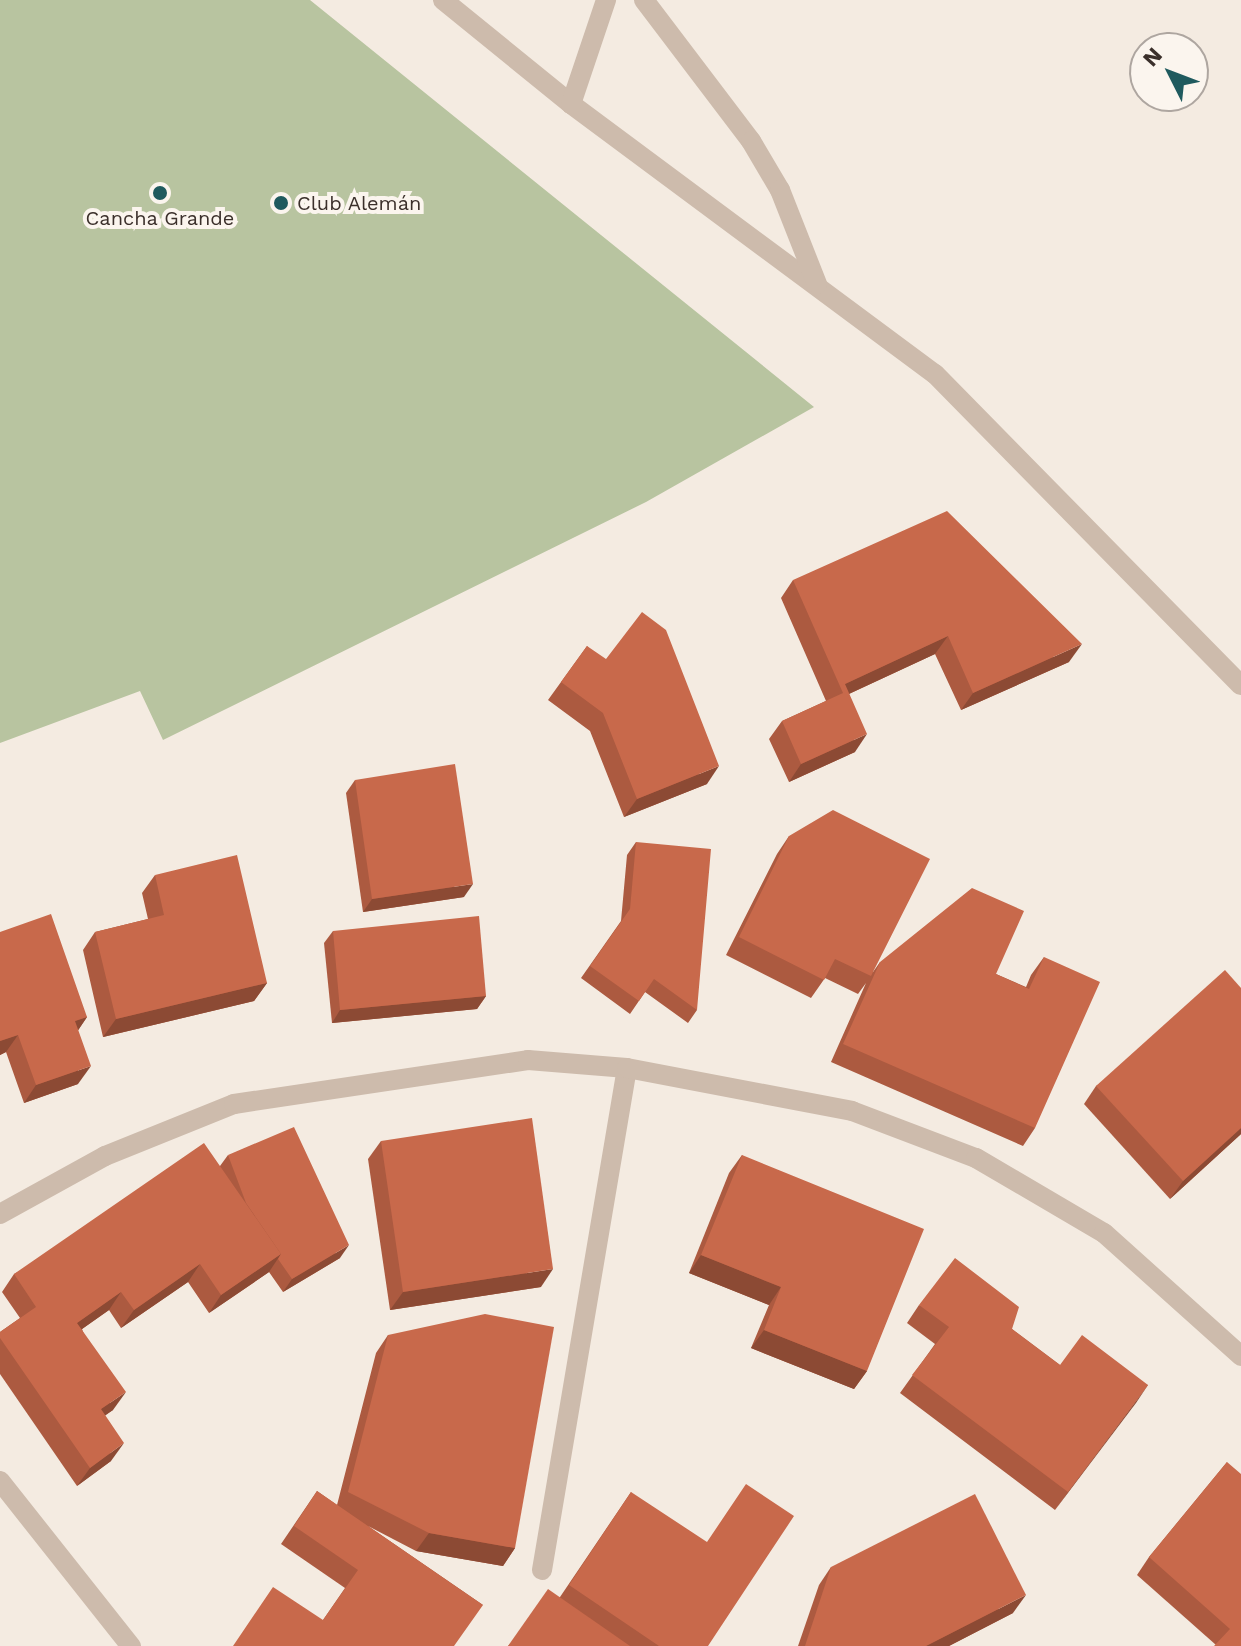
<!DOCTYPE html>
<html>
<head>
<meta charset="utf-8">
<style>
  body { margin:0 }
  #map { position:relative; width:1241px; height:1646px; overflow:hidden; background:#f4ebe1; font-family:"Work Sans",sans-serif }
  div>[style] { position:absolute }
  .green>* { inset:0; background:#b8c4a0 }
  .service>* { height:20px; margin:-10px; padding:0 10px; transform-origin:10px; border-radius:10px; background:#cdbbac }
  .minor>* { height:20px; margin:-10px; padding:0 10px; transform-origin:10px; border-radius:10px; background:#cdbbac }
  .wall>* { inset:0; background:#ac5a40 }
  .shaded-wall>* { inset:0; background:#8c4a34 }
  .building>* { inset:0; background:#c8694b }
  .dots>* { width:22px; height:22px; translate:-50% -50%; box-sizing:border-box; border:4px solid #fbf5ee; border-radius:50% }
  span { translate:-50% -50%; white-space:nowrap; text-align:center; line-height:1.15; -webkit-text-stroke:8px #fbf5ee; paint-order:stroke }
  .poi-label { font-size:20px; color:#3b302b }
  .left { translate:0 -50%; text-align:left }
  .north { position:absolute; left:1129px; top:32px; width:80px; height:80px; box-sizing:border-box; background:#fbf5ee; border:2px solid #aea6a0; border-radius:50%; rotate:312deg; font-size:22px; font-weight:700; line-height:32px; text-align:center; color:#3b302b }
  .north::after { content:''; display:block; margin:auto; width:28px; height:36px; background:#1f5a5e; clip-path:polygon(50% 0,100% 100%,50% 72%,0 100%) }
</style>
</head>
<body>
<div id="map">
  <div class="green">
    <i style="clip-path:polygon(0 0,310px 0,814px 407px,646px 502px,163px 740px,140px 691px,0 743px)"></i>
  </div>
  <div class="service">
    <i style="left:542px;top:1570px;width:509px;rotate:-80.39deg"></i>
  </div>
  <div class="minor">
    <i style="left:443px;top:0;width:165px;rotate:39.1deg"></i>
    <i style="left:571px;top:104px;width:453px;rotate:36.6deg"></i>
    <i style="left:935px;top:374px;width:436px;rotate:45.5deg"></i>
    <i style="left:644px;top:0;width:177px;rotate:52.8deg"></i>
    <i style="left:751px;top:141px;width:57px;rotate:59.4deg"></i>
    <i style="left:780px;top:190px;width:101px;rotate:68.5deg"></i>
    <i style="left:571px;top:104px;width:110px;rotate:-71.4deg"></i>
    <i style="left:0;top:1214px;width:120px;rotate:-28.9deg"></i>
    <i style="left:105px;top:1156px;width:139px;rotate:-22deg"></i>
    <i style="left:234px;top:1104px;width:297px;rotate:-8.5deg"></i>
    <i style="left:528px;top:1060px;width:99px;rotate:4.6deg"></i>
    <i style="left:627px;top:1068px;width:229px;rotate:10.8deg"></i>
    <i style="left:852px;top:1111px;width:133px;rotate:20.8deg"></i>
    <i style="left:976px;top:1158px;width:148px;rotate:30.4deg"></i>
    <i style="left:1104px;top:1233px;width:184px;rotate:41.9deg"></i>
    <i style="left:0;top:1481px;width:211px;rotate:51.6deg"></i>
  </div>
  <div class="wall">
    <i style="clip-path:polygon(793px 580px,1069px 662px,961px 710px,935px 654px,849px 694px,855px 752px,789px 782px,769px 739px,782px 721px,826px 701px,781px 598px)"></i>
    <i style="clip-path:polygon(587px 646px,707px 784px,624px 817px,590px 731px,548px 700px)"></i>
    <i style="clip-path:polygon(355px 780px,464px 897px,363px 912px,346px 793px)"></i>
    <i style="clip-path:polygon(789px 836px,873px 972px,880px 962px,996px 974px,1026px 987px,1031px 975px,1044px 957px,1035px 1128px,1023px 1146px,831px 1062px,866px 983px,858px 994px,825px 978px,811px 998px,726px 955px,777px 854px)"></i>
    <i style="clip-path:polygon(636px 842px,697px 1010px,688px 1023px,645px 992px,630px 1014px,581px 978px,621px 921px,627px 855px)"></i>
    <i style="clip-path:polygon(155px 875px,267px 983px,254px 1001px,103px 1037px,83px 950px,95px 932px,148px 919px,142px 893px)"></i>
    <i style="clip-path:polygon(333px 931px,486px 996px,477px 1009px,332px 1023px,324px 943px)"></i>
    <i style="clip-path:polygon(0 932px,87px 1017px,78px 1030px,78px 1084px,24px 1103px,6px 1052px,0 1055px)"></i>
    <i style="clip-path:polygon(1241px 988px,1241px 1134px,1170px 1199px,1084px 1104px,1096px 1086px)"></i>
    <i style="clip-path:polygon(381px 1141px,541px 1287px,390px 1310px,368px 1159px)"></i>
    <i style="clip-path:polygon(228px 1155px,340px 1258px,283px 1292px,269px 1272px,209px 1313px,188px 1282px,121px 1328px,109px 1310px,82px 1329px,113px 1410px,105px 1415px,111px 1461px,77px 1486px,0 1374px,0 1332px,20px 1318px,2px 1292px,14px 1274px,220px 1166px)"></i>
    <i style="clip-path:polygon(742px 1155px,867px 1371px,854px 1389px,751px 1348px,769px 1305px,689px 1273px,729px 1173px)"></i>
    <i style="clip-path:polygon(919px 1305px,1012px 1329px,1060px 1365px,1148px 1385px,1055px 1510px,900px 1393px,935px 1344px,907px 1323px)"></i>
    <i style="clip-path:polygon(388px 1335px,515px 1548px,503px 1566px,416px 1551px,368px 1526px,483px 1605px,323px 1620px,345px 1588px,281px 1544px,317px 1491px,337px 1505px,376px 1353px)"></i>
    <i style="clip-path:polygon(1227px 1462px,1241px 1646px,1216px 1645px,1137px 1575px,1149px 1557px)"></i>
    <i style="clip-path:polygon(631px 1492px,708px 1646px,508px 1646px,560px 1597px)"></i>
    <i style="clip-path:polygon(831px 1567px,1013px 1613px,949px 1646px,798px 1646px,819px 1585px)"></i>
  </div>
  <div class="shaded-wall">
    <i style="clip-path:polygon(948px 636px,935px 654px,840px 698px,843px 693px,845px 684px)"></i>
    <i style="clip-path:polygon(1082px 644px,1069px 662px,961px 710px,973px 693px)"></i>
    <i style="clip-path:polygon(867px 734px,855px 752px,789px 782px,801px 764px)"></i>
    <i style="clip-path:polygon(719px 766px,707px 784px,624px 817px,637px 799px)"></i>
    <i style="clip-path:polygon(473px 884px,464px 897px,363px 912px,372px 899px)"></i>
    <i style="clip-path:polygon(267px 983px,254px 1001px,103px 1037px,116px 1019px)"></i>
    <i style="clip-path:polygon(486px 996px,477px 1009px,332px 1023px,340px 1010px)"></i>
    <i style="clip-path:polygon(87px 1017px,75px 1035px,75px 1021px)"></i>
    <i style="clip-path:polygon(18px 1035px,6px 1052px,0 1055px,0 1041px)"></i>
    <i style="clip-path:polygon(91px 1066px,78px 1084px,24px 1103px,36px 1085px)"></i>
    <i style="clip-path:polygon(1241px 1128px,1241px 1134px,1170px 1199px,1183px 1181px)"></i>
    <i style="clip-path:polygon(349px 1245px,340px 1258px,283px 1292px,292px 1279px)"></i>
    <i style="clip-path:polygon(281px 1254px,269px 1272px,209px 1313px,221px 1295px)"></i>
    <i style="clip-path:polygon(701px 1255px,781px 1287px,769px 1305px,689px 1273px)"></i>
    <i style="clip-path:polygon(200px 1264px,188px 1282px,121px 1328px,134px 1310px)"></i>
    <i style="clip-path:polygon(553px 1269px,541px 1287px,390px 1310px,403px 1292px)"></i>
    <i style="clip-path:polygon(121px 1292px,109px 1310px,65px 1341px,77px 1323px)"></i>
    <i style="clip-path:polygon(764px 1330px,867px 1371px,854px 1389px,751px 1348px)"></i>
    <i style="clip-path:polygon(1148px 1385px,1136px 1403px,1055px 1510px,1068px 1492px)"></i>
    <i style="clip-path:polygon(126px 1392px,113px 1410px,89px 1427px,101px 1409px)"></i>
    <i style="clip-path:polygon(124px 1443px,111px 1461px,77px 1486px,90px 1468px)"></i>
    <i style="clip-path:polygon(429px 1533px,515px 1548px,503px 1566px,416px 1551px)"></i>
    <i style="clip-path:polygon(1026px 1595px,1013px 1613px,949px 1646px,926px 1646px)"></i>
  </div>
  <div class="building">
    <i style="clip-path:polygon(947px 511px,1082px 644px,973px 693px,948px 636px,845px 684px,867px 734px,801px 764px,782px 721px,843px 693px,793px 580px)"></i>
    <i style="clip-path:polygon(642px 612px,666px 630px,719px 766px,637px 799px,603px 713px,561px 682px,587px 646px,606px 659px)"></i>
    <i style="clip-path:polygon(455px 764px,473px 884px,372px 899px,355px 780px)"></i>
    <i style="clip-path:polygon(833px 810px,930px 859px,871px 976px,835px 959px,824px 980px,739px 937px,789px 836px)"></i>
    <i style="clip-path:polygon(636px 842px,711px 849px,697px 1010px,654px 979px,639px 1001px,590px 966px,630px 909px)"></i>
    <i style="clip-path:polygon(237px 855px,267px 983px,116px 1019px,95px 932px,164px 915px,155px 875px)"></i>
    <i style="clip-path:polygon(972px 888px,1024px 911px,996px 974px,1029px 989px,1044px 957px,1100px 982px,1035px 1128px,843px 1044px,880px 962px)"></i>
    <i style="clip-path:polygon(51px 914px,87px 1017px,75px 1021px,91px 1066px,36px 1085px,18px 1035px,0 1041px,0 932px)"></i>
    <i style="clip-path:polygon(479px 916px,486px 996px,340px 1010px,333px 931px)"></i>
    <i style="clip-path:polygon(1225px 970px,1241px 988px,1241px 1128px,1183px 1181px,1096px 1086px)"></i>
    <i style="clip-path:polygon(532px 1118px,553px 1269px,403px 1292px,381px 1141px)"></i>
    <i style="clip-path:polygon(294px 1127px,349px 1245px,292px 1279px,278px 1259px,281px 1254px,246px 1203px,228px 1155px)"></i>
    <i style="clip-path:polygon(204px 1143px,281px 1254px,221px 1295px,200px 1264px,134px 1310px,121px 1292px,77px 1323px,126px 1392px,101px 1409px,124px 1443px,90px 1468px,0 1338px,0 1332px,36px 1307px,14px 1274px)"></i>
    <i style="clip-path:polygon(742px 1155px,924px 1229px,867px 1371px,764px 1330px,781px 1287px,701px 1255px)"></i>
    <i style="clip-path:polygon(955px 1258px,1019px 1307px,1012px 1329px,1060px 1365px,1082px 1335px,1148px 1385px,1068px 1492px,912px 1375px,949px 1327px,919px 1305px)"></i>
    <i style="clip-path:polygon(485px 1314px,554px 1327px,515px 1548px,429px 1533px,348px 1492px,388px 1335px)"></i>
    <i style="clip-path:polygon(1227px 1462px,1241px 1474px,1241px 1646px,1214px 1646px,1230px 1629px,1149px 1557px)"></i>
    <i style="clip-path:polygon(746px 1484px,794px 1516px,708px 1646px,659px 1646px,569px 1585px,631px 1492px,707px 1542px)"></i>
    <i style="clip-path:polygon(317px 1491px,483px 1605px,454px 1646px,233px 1646px,273px 1587px,323px 1620px,358px 1570px,294px 1526px)"></i>
    <i style="clip-path:polygon(975px 1494px,1026px 1595px,926px 1646px,805px 1646px,831px 1567px)"></i>
    <i style="clip-path:polygon(548px 1589px,630px 1646px,508px 1646px)"></i>
  </div>
  <div class="dots">
    <i style="left:160px;top:193px;background:#1f5a5e"></i>
    <i style="left:281px;top:203px;background:#1f5a5e"></i>
  </div>
  <div class="poi-label">
    <span class="left" style="left:297px;top:203px">Club Alemán</span>
    <span style="left:160px;top:218px">Cancha Grande</span>
  </div>
  <div class="north">N</div>
</div>
</body>
</html>
